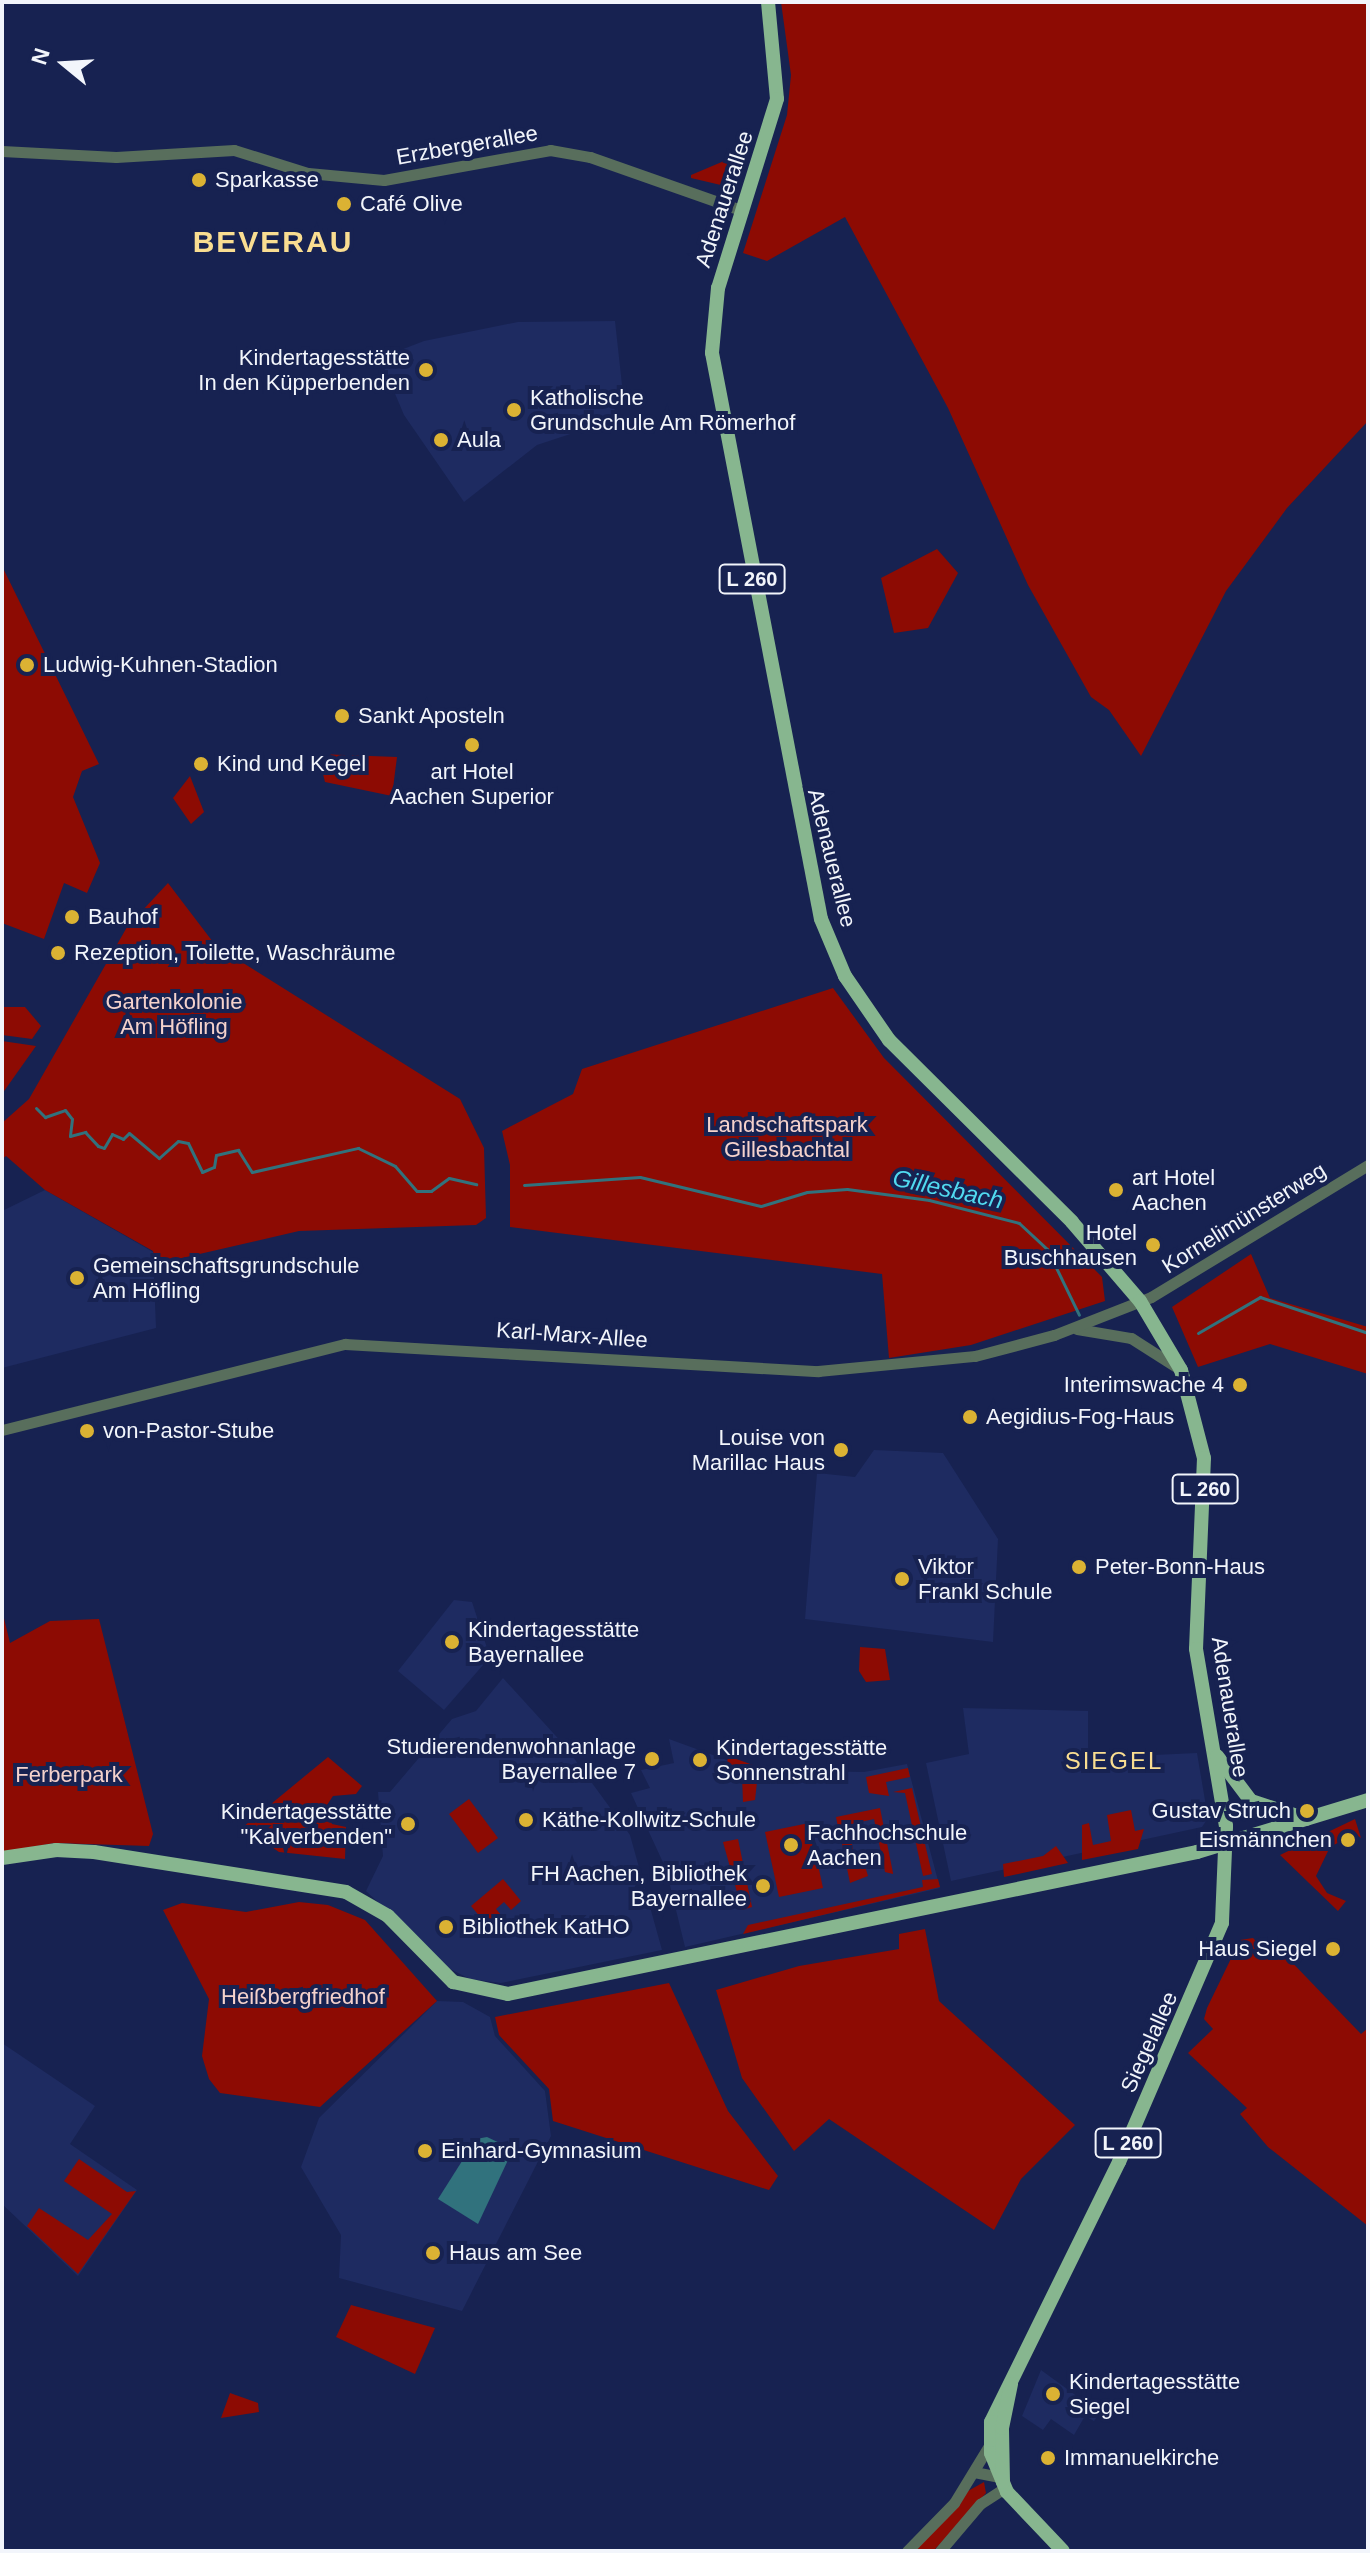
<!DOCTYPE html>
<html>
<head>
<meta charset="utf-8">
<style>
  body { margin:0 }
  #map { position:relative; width:1370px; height:2553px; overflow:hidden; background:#172251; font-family:Helvetica,sans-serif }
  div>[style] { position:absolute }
  .built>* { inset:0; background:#1e2b61 }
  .green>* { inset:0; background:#8d0b03 }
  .water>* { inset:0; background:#31727d }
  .stream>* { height:3px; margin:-1.5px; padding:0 1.5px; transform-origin:1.5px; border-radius:1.5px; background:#31727d }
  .minor>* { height:11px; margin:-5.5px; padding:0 5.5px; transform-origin:5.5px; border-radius:5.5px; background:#586e5c }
  .major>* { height:14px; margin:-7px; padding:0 7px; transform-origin:7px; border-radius:7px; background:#87b68f }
  .dots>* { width:22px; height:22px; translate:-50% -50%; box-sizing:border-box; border:4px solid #172251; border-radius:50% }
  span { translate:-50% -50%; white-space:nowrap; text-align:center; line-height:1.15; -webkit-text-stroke:8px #172251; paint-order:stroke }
  .shield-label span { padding:2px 6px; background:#172251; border:2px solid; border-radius:6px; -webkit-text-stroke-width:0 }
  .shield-label { font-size:20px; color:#f2f5fb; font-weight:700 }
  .street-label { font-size:22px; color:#f2f5fb }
  .poi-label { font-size:22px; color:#f2f5fb }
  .left { translate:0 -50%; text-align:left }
  .right { translate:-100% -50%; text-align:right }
  .park-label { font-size:22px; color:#f5d2cc }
  .water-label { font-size:24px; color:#51daf0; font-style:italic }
  .neighbourhood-label { font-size:24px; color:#f9dd91; letter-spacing:2px }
  .district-label { font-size:30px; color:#f9dd91; font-weight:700; letter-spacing:2px }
  .frame { position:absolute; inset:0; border:4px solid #f2f5fb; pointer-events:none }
  .north { position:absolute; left:24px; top:24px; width:80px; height:80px; -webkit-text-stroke:6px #172251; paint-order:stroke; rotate:288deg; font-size:22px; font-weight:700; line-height:32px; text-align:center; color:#f2f5fb }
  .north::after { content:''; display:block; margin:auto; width:28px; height:36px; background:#f2f5fb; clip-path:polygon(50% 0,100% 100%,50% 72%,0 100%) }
</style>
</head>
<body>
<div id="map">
  <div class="built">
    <i style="clip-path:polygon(615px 321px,624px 403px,614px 405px,616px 419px,537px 445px,464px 502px,404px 415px,380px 358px,424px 341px,518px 322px)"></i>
    <i style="clip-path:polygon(45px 1190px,153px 1252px,156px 1328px,2px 1368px,2px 1211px)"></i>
    <i style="clip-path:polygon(874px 1450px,943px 1453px,998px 1539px,993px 1642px,805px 1619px,817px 1473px,855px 1477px)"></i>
    <i style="clip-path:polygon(454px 1600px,472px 1602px,490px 1657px,444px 1710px,398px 1671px)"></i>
    <i style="clip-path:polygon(503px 1678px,565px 1746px,630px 1835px,662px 1950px,501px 1983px,470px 1979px,446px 1967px,366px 1891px,383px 1856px,378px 1792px,390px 1792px,452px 1719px,476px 1711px)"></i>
    <i style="clip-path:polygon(963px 1708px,1088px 1711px,1088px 1758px,1197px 1753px,1208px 1818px,1202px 1827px,951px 1881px,926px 1763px,969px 1754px)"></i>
    <i style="clip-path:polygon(669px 1739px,754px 1770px,864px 1772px,907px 1764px,940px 1888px,685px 1947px,666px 1869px,631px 1793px,650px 1788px,641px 1770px,674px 1763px)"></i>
    <i style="clip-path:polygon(437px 2001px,463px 2002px,490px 2017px,495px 2036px,545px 2091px,551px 2136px,462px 2311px,339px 2278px,341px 2235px,301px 2167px,319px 2118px)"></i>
    <i style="clip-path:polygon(2px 2043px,95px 2106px,70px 2144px,137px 2190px,78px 2276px,2px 2204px)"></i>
    <i style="clip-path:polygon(1041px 2370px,1100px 2413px,1094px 2421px,1085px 2416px,1074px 2435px,1051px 2419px,1043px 2430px,1022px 2416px)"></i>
  </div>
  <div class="green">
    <i style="clip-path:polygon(781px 2px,1368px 2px,1368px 421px,1287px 508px,1226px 591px,1141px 756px,1109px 710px,1091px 697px,1028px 585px,948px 408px,845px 217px,767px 261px,743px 253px,787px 115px,791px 75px)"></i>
    <i style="clip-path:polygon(743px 153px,725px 186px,691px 178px,691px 175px)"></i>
    <i style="clip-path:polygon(937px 549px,958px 573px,928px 628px,894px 633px,881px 578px)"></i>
    <i style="clip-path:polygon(2px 566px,99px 764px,82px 771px,73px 797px,100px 863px,87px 893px,64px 883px,44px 939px,2px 923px)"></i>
    <i style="clip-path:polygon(318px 754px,397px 757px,392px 796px,325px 782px)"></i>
    <i style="clip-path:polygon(190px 776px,204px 812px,191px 824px,173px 798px)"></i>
    <i style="clip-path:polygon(168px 883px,216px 946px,460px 1099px,484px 1148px,486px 1218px,476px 1225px,299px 1231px,156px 1264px,153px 1251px,45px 1190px,6px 1156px,2px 1159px,2px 1123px,29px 1099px,127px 927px)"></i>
    <i style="clip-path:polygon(833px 988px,884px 1058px,1102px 1277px,1105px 1301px,971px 1345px,889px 1358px,882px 1274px,510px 1227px,510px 1165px,502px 1131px,573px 1094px,582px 1069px)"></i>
    <i style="clip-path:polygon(2px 1007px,25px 1007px,41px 1026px,32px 1039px,2px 1035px)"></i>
    <i style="clip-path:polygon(2px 1041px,36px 1046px,2px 1094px)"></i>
    <i style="clip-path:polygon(1251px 1254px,1270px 1298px,1368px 1327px,1368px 1374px,1270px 1344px,1198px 1367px,1172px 1307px)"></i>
    <i style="clip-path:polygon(2px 1610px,10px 1643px,50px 1621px,99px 1619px,153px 1834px,149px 1846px,55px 1843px,2px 1852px)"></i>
    <i style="clip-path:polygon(860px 1647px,885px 1649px,890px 1680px,866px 1682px,859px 1671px)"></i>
    <i style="clip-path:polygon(728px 1756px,753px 1765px,746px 1772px,748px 1784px,757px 1782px,755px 1800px,743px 1802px,742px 1776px,725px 1780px)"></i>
    <i style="clip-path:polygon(328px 1757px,362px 1786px,356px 1794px,333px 1796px,325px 1808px,332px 1824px,346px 1827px,345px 1859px,279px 1852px,243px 1827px)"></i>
    <i style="clip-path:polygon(908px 1768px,910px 1777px,886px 1782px,889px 1796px,869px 1793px,866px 1777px)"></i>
    <i style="clip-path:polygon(912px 1788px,932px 1874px,923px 1876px,905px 1793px,893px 1792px)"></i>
    <i style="clip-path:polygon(469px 1799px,498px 1838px,478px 1853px,449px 1814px)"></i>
    <i style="clip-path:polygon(880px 1808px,893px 1873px,893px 1874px,885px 1872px,874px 1819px,838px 1827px,836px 1817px)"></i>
    <i style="clip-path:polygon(1131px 1810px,1135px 1831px,1144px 1829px,1138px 1849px,1082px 1860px,1082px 1825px,1089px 1823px,1093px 1845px,1111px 1841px,1107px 1815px)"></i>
    <i style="clip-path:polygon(1355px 1819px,1361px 1838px,1355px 1834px,1330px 1847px,1316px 1876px,1327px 1893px,1346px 1901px,1338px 1911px,1280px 1855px)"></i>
    <i style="clip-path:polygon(809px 1823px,823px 1888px,779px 1897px,765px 1832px)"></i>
    <i style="clip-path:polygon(849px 1827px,856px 1868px,865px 1866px,868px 1876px,850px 1883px,839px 1829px)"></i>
    <i style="clip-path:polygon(738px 1839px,752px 1907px,742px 1910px,723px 1842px)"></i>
    <i style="clip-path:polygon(1056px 1846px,1068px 1863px,1004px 1877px,1003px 1864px,1043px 1856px)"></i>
    <i style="clip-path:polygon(503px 1879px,521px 1901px,511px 1910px,504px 1902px,496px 1909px,501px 1915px,486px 1924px,471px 1906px)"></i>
    <i style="clip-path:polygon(922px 1880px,938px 1879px,940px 1887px,743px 1934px,748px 1925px,923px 1887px)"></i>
    <i style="clip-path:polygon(299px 1902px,328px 1905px,365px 1920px,437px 2001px,320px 2107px,220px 2093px,209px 2079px,202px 2056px,209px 1999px,163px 1910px,182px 1903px,246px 1912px)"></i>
    <i style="clip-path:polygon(925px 1929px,939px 2001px,1075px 2125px,1021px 2179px,994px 2230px,829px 2119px,794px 2151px,742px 2078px,716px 1990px,799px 1966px,899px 1949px,899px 1934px)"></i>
    <i style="clip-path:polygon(1253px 1938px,1268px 1954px,1283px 1953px,1361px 2034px,1368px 2028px,1368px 2226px,1268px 2147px,1240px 2114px,1247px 2108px,1188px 2053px,1213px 2029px,1204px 2019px,1207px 2008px,1240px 1940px)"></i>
    <i style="clip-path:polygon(669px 1983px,728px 2111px,778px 2176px,769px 2190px,553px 2121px,549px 2089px,499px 2035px,495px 2017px)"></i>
    <i style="clip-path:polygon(79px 2159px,127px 2192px,136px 2191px,78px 2274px,27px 2226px,39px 2208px,88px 2240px,112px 2214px,64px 2181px)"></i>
    <i style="clip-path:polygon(351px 2305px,435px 2328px,415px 2374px,336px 2337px)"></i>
    <i style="clip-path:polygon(230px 2393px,258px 2403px,259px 2412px,221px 2418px)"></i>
    <i style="clip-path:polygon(984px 2482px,986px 2493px,945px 2539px,933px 2551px,915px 2551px,968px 2491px)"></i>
  </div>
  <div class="water">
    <i style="clip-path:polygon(487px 2137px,504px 2145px,508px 2160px,478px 2224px,438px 2199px,476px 2139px)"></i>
  </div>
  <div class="stream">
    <i style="left:36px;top:1108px;width:13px;rotate:45deg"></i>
    <i style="left:45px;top:1117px;width:21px;rotate:-19deg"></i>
    <i style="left:65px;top:1110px;width:11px;rotate:52deg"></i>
    <i style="left:72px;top:1119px;width:17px;rotate:97deg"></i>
    <i style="left:70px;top:1136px;width:16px;rotate:-15deg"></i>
    <i style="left:85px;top:1132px;width:19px;rotate:47deg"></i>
    <i style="left:98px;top:1146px;width:6px;rotate:18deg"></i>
    <i style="left:104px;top:1148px;width:16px;rotate:-60deg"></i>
    <i style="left:112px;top:1134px;width:12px;rotate:24deg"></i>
    <i style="left:123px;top:1139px;width:8px;rotate:-45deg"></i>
    <i style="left:129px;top:1133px;width:39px;rotate:40deg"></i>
    <i style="left:159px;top:1158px;width:25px;rotate:-42deg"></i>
    <i style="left:178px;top:1141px;width:10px;rotate:11deg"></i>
    <i style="left:188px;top:1143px;width:32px;rotate:64deg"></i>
    <i style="left:202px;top:1172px;width:13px;rotate:-23deg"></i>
    <i style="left:214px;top:1167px;width:12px;rotate:-81deg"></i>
    <i style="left:216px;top:1155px;width:23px;rotate:-13deg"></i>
    <i style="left:238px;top:1150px;width:26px;rotate:58deg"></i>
    <i style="left:252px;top:1172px;width:109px;rotate:-12.8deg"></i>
    <i style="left:358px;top:1148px;width:41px;rotate:25.9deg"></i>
    <i style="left:395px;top:1166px;width:33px;rotate:49deg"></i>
    <i style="left:417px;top:1191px;width:14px"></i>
    <i style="left:431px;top:1191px;width:22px;rotate:-36deg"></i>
    <i style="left:449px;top:1178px;width:28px;rotate:13deg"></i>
    <i style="left:524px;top:1185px;width:116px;rotate:-3.9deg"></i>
    <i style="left:640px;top:1177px;width:124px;rotate:13.5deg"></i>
    <i style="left:761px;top:1206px;width:48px;rotate:-16.9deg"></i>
    <i style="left:807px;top:1192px;width:40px;rotate:-4.3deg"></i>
    <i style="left:847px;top:1189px;width:83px;rotate:7.6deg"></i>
    <i style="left:929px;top:1200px;width:93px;rotate:14.3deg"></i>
    <i style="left:1019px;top:1223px;width:38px;rotate:43deg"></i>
    <i style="left:1047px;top:1249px;width:73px;rotate:64.1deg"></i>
    <i style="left:1198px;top:1333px;width:72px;rotate:-30.1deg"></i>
    <i style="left:1260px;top:1297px;width:114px;rotate:18.4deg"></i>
  </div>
  <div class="minor">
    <i style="left:2px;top:151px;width:114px;rotate:3deg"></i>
    <i style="left:116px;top:157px;width:118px;rotate:-3.4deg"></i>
    <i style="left:234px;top:150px;width:77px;rotate:17.3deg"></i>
    <i style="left:308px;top:173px;width:76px;rotate:5.3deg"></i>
    <i style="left:384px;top:180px;width:169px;rotate:-10.2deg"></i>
    <i style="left:550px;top:150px;width:41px;rotate:9.9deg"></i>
    <i style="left:590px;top:157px;width:162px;rotate:19.4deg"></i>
    <i style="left:1077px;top:1329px;width:55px;rotate:9.5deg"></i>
    <i style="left:1131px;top:1338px;width:56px;rotate:32.6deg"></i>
    <i style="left:2px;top:1430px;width:354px;rotate:-14.1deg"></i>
    <i style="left:345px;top:1344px;width:474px;rotate:3.3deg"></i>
    <i style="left:818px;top:1371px;width:158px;rotate:-5.5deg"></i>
    <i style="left:975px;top:1356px;width:82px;rotate:-14.9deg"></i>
    <i style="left:1054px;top:1335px;width:104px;rotate:-21.4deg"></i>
    <i style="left:1151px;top:1297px;width:254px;rotate:-31.3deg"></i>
    <i style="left:974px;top:2472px;width:25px;rotate:11deg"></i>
    <i style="left:907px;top:2551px;width:67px;rotate:-45.6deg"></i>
    <i style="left:954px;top:2503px;width:69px;rotate:-58.6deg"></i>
    <i style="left:940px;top:2551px;width:62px;rotate:-49.6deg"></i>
    <i style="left:980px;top:2504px;width:30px;rotate:-33deg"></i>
  </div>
  <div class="major">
    <i style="left:768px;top:2px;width:97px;rotate:84.7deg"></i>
    <i style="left:777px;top:99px;width:198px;rotate:107.3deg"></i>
    <i style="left:718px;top:288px;width:65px;rotate:95.3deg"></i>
    <i style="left:712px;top:353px;width:576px;rotate:79.1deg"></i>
    <i style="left:821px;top:919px;width:62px;rotate:67.2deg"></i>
    <i style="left:845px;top:976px;width:78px;rotate:55.5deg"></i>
    <i style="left:889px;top:1040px;width:258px;rotate:44.8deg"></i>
    <i style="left:1072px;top:1222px;width:104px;rotate:49.3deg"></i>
    <i style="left:1140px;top:1301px;width:80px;rotate:59.3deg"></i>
    <i style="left:1181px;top:1370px;width:91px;rotate:75.4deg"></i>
    <i style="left:1204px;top:1458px;width:191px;rotate:92.4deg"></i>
    <i style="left:1196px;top:1649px;width:180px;rotate:80.4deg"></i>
    <i style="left:1226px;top:1826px;width:97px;rotate:92.4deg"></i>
    <i style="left:1222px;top:1923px;width:260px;rotate:113.3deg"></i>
    <i style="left:1119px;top:2162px;width:290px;rotate:116.2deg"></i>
    <i style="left:991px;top:2422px;width:31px;rotate:90deg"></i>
    <i style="left:991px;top:2453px;width:42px;rotate:67.7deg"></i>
    <i style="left:1007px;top:2492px;width:81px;rotate:46.5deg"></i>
    <i style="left:1217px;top:1756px;width:56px;rotate:52.9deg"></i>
    <i style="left:1251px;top:1801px;width:58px;rotate:18.1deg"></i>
    <i style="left:2px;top:1858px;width:55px;rotate:-8.4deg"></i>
    <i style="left:56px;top:1850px;width:38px;rotate:3deg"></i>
    <i style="left:94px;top:1852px;width:255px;rotate:9deg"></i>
    <i style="left:346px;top:1892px;width:48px;rotate:29.7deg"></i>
    <i style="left:388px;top:1916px;width:93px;rotate:45.4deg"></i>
    <i style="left:453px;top:1982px;width:56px;rotate:12.3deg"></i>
    <i style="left:508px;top:1994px;width:703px;rotate:-11.65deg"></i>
    <i style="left:1197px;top:1852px;width:179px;rotate:-16.9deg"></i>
    <i style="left:1003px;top:2482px;width:54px;rotate:-91.1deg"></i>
    <i style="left:1002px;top:2428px;width:45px;rotate:-78.4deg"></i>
  </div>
  <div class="dots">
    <i style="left:199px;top:180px;background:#dbb233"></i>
    <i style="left:344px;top:204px;background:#dbb233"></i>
    <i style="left:426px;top:370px;background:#dbb233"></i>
    <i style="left:514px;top:410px;background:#dbb233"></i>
    <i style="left:441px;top:440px;background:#dbb233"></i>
    <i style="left:27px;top:665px;background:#dbb233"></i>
    <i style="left:342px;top:716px;background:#dbb233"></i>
    <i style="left:472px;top:745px;background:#dbb233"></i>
    <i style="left:201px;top:764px;background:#dbb233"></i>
    <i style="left:72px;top:917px;background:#dbb233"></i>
    <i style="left:58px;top:953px;background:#dbb233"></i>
    <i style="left:1116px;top:1190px;background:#dbb233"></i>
    <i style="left:1153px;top:1245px;background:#dbb233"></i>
    <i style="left:77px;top:1278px;background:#dbb233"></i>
    <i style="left:1240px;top:1385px;background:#dbb233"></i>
    <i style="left:970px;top:1417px;background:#dbb233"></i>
    <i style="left:87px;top:1431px;background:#dbb233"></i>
    <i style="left:841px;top:1450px;background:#dbb233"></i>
    <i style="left:1079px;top:1567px;background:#dbb233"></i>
    <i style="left:902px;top:1579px;background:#dbb233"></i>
    <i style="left:452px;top:1642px;background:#dbb233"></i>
    <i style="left:652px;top:1759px;background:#dbb233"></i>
    <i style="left:700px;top:1760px;background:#dbb233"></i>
    <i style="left:1307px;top:1811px;background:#dbb233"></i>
    <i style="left:526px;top:1820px;background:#dbb233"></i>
    <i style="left:408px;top:1824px;background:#dbb233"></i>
    <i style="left:1348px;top:1840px;background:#dbb233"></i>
    <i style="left:791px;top:1845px;background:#dbb233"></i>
    <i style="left:763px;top:1886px;background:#dbb233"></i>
    <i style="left:446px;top:1927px;background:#dbb233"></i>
    <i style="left:1333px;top:1949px;background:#dbb233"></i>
    <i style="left:425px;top:2151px;background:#dbb233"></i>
    <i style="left:433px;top:2253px;background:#dbb233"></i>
    <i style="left:1053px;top:2394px;background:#dbb233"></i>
    <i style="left:1048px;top:2458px;background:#dbb233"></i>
  </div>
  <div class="shield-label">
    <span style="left:752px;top:579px">L 260</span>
    <span style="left:1205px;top:1489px">L 260</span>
    <span style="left:1128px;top:2143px">L 260</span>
  </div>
  <div class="street-label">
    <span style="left:467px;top:145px;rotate:-10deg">Erzbergerallee</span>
    <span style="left:724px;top:199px;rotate:-72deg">Adenauerallee</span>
    <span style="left:832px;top:858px;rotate:76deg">Adenauerallee</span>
    <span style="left:1244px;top:1218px;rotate:-32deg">Kornelimünsterweg</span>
    <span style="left:572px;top:1335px;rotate:4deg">Karl-Marx-Allee</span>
    <span style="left:1230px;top:1707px;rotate:81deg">Adenauerallee</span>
    <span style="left:1149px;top:2042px;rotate:-66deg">Siegelallee</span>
  </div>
  <div class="poi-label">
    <span class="left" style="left:215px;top:180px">Sparkasse</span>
    <span class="left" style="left:360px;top:204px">Café Olive</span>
    <span class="right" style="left:410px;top:370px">Kindertagesstätte<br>In den Küpperbenden</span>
    <span class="left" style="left:530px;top:410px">Katholische<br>Grundschule Am Römerhof</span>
    <span class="left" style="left:457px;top:440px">Aula</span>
    <span class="left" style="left:43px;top:665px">Ludwig-Kuhnen-Stadion</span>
    <span class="left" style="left:358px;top:716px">Sankt Aposteln</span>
    <span class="left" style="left:217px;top:764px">Kind und Kegel</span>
    <span style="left:472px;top:784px">art Hotel<br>Aachen Superior</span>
    <span class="left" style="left:88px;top:917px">Bauhof</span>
    <span class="left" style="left:74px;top:953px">Rezeption, Toilette, Waschräume</span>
    <span class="left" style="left:1132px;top:1190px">art Hotel<br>Aachen</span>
    <span class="right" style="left:1137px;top:1245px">Hotel<br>Buschhausen</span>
    <span class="left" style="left:93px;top:1278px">Gemeinschaftsgrundschule<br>Am Höfling</span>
    <span class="right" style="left:1224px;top:1385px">Interimswache 4</span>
    <span class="left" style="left:986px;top:1417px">Aegidius-Fog-Haus</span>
    <span class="left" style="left:103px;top:1431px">von-Pastor-Stube</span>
    <span class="right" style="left:825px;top:1450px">Louise von<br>Marillac Haus</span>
    <span class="left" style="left:918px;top:1579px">Viktor<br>Frankl Schule</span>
    <span class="left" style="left:1095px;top:1567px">Peter-Bonn-Haus</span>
    <span class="left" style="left:468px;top:1642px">Kindertagesstätte<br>Bayernallee</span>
    <span class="right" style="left:636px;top:1759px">Studierendenwohnanlage<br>Bayernallee 7</span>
    <span class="left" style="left:716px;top:1760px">Kindertagesstätte<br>Sonnenstrahl</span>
    <span class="right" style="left:392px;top:1824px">Kindertagesstätte<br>"Kalverbenden"</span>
    <span class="right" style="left:1291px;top:1811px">Gustav Struch</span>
    <span class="left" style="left:542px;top:1820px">Käthe-Kollwitz-Schule</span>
    <span class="left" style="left:807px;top:1845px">Fachhochschule<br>Aachen</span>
    <span class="right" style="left:1332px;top:1840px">Eismännchen</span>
    <span class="right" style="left:747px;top:1886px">FH Aachen, Bibliothek<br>Bayernallee</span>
    <span class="left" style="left:462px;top:1927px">Bibliothek KatHO</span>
    <span class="right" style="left:1317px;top:1949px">Haus Siegel</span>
    <span class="left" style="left:441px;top:2151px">Einhard-Gymnasium</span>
    <span class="left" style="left:449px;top:2253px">Haus am See</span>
    <span class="left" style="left:1069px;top:2394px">Kindertagesstätte<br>Siegel</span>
    <span class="left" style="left:1064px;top:2458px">Immanuelkirche</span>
  </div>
  <div class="park-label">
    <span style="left:174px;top:1014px">Gartenkolonie<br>Am Höfling</span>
    <span style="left:787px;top:1137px">Landschaftspark<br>Gillesbachtal</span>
    <span style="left:69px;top:1775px">Ferberpark</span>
    <span style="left:303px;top:1997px">Heißbergfriedhof</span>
  </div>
  <div class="water-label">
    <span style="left:948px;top:1189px;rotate:12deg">Gillesbach</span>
  </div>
  <div class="neighbourhood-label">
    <span style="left:1114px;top:1761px">SIEGEL</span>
  </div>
  <div class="district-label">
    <span style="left:273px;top:242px">BEVERAU</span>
  </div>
  <div class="frame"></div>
  <div class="north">N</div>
</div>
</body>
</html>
